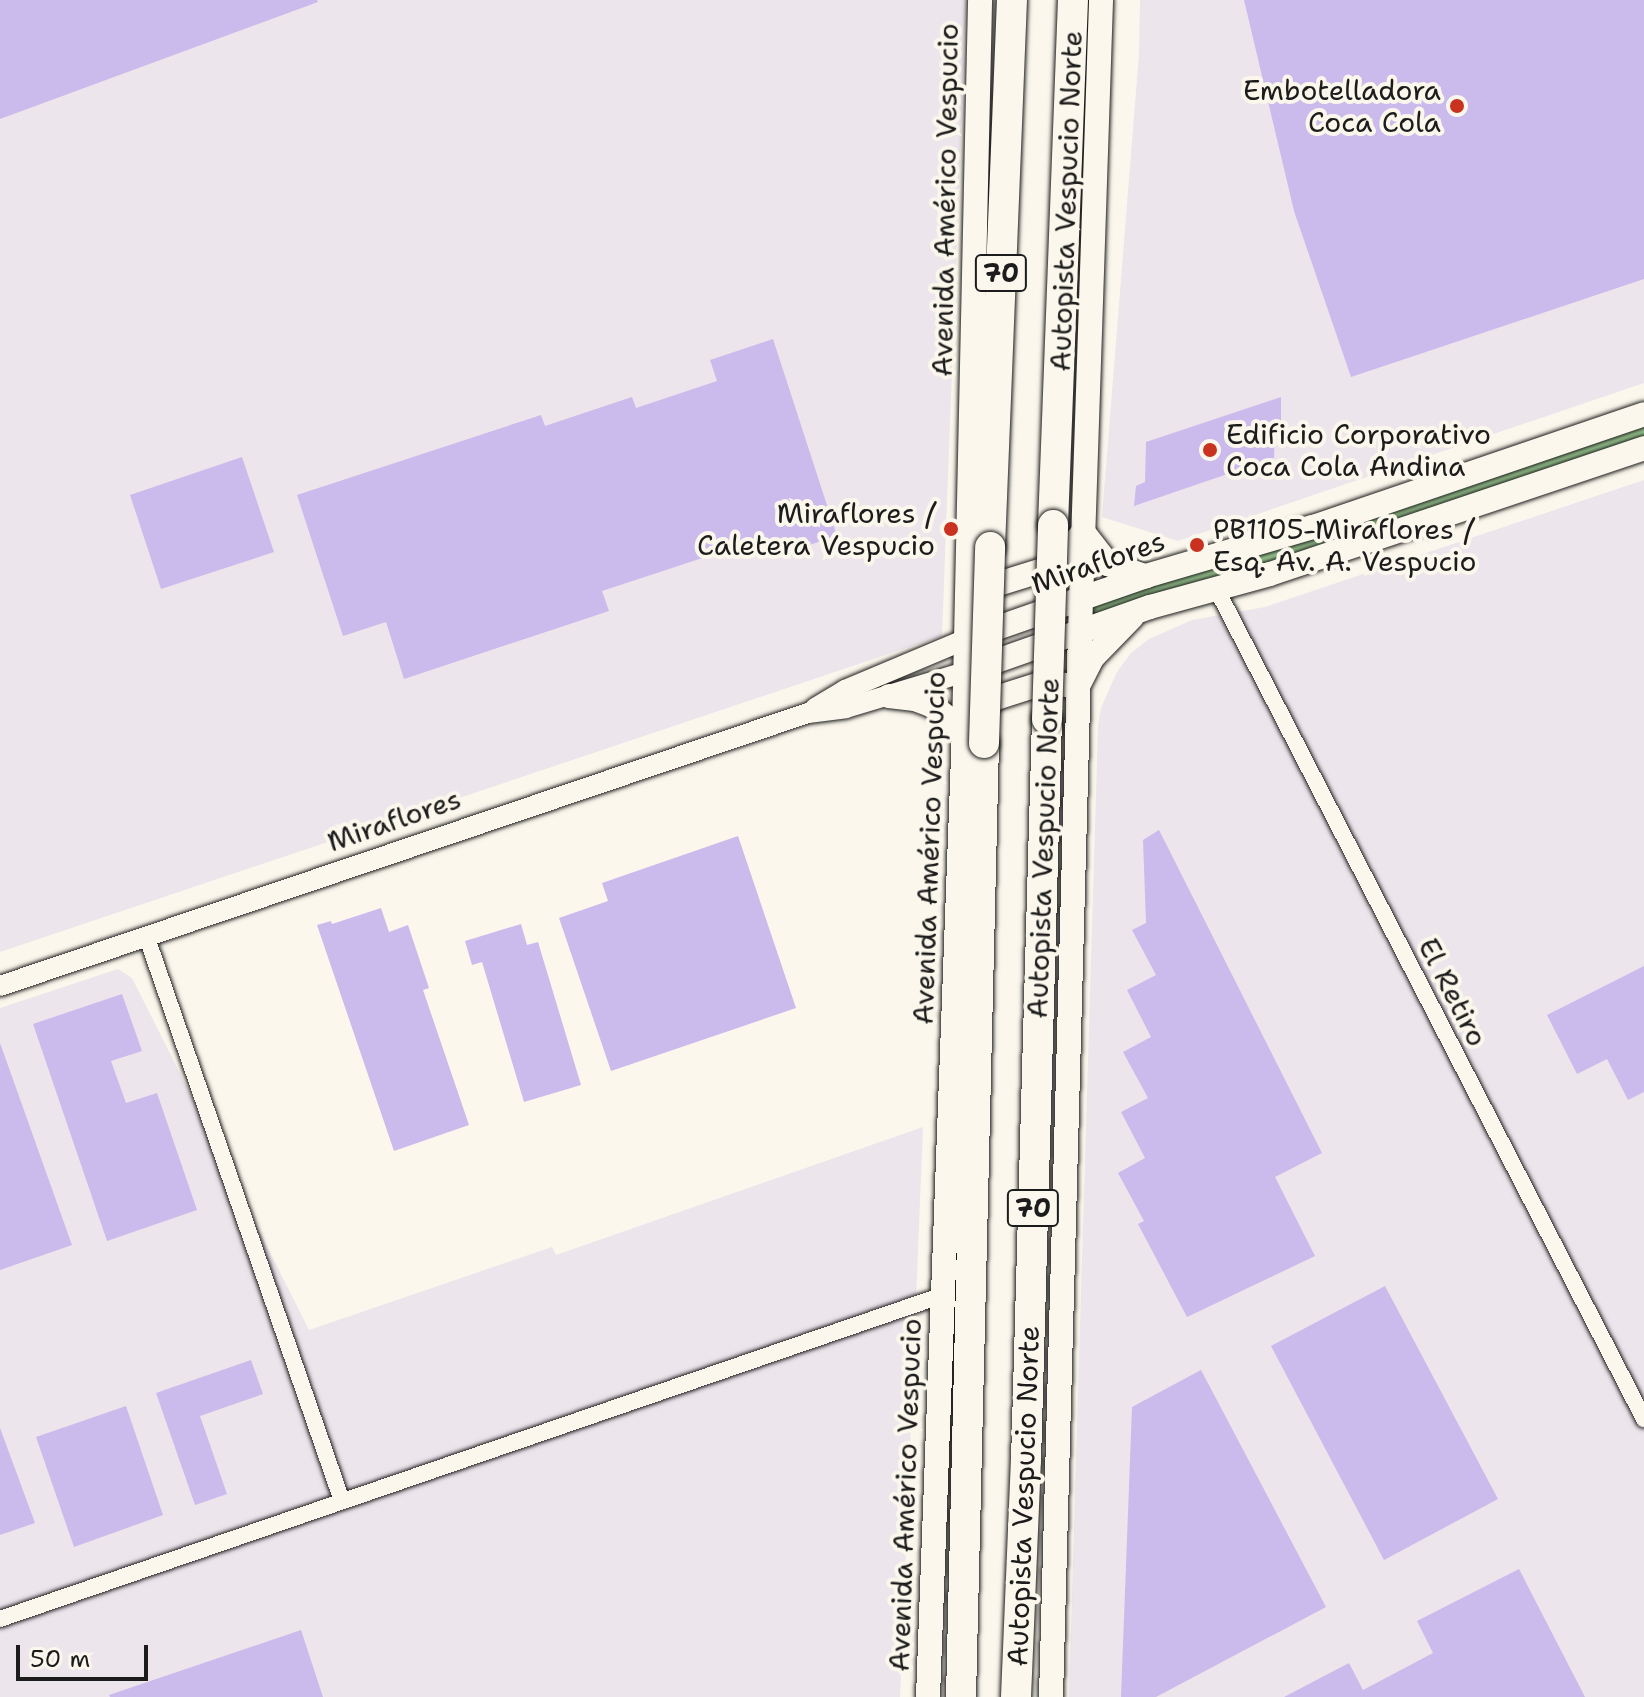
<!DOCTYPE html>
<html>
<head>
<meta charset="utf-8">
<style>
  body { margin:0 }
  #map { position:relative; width:1644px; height:1697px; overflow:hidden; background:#fbf7ec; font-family:"Shantell Sans",sans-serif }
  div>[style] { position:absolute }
  .built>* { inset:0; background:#ece5ec }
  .green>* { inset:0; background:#a5d89a }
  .building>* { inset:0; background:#cabbec }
  .roads { filter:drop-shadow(0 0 2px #1c1c1c) drop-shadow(0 0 2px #1c1c1c) }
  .minor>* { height:16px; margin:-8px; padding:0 8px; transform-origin:8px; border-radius:8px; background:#fbf7ec }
  .tertiary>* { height:20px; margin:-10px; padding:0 10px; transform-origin:10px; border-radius:10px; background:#fbf7ec }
  .secondary>* { height:24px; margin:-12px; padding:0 12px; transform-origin:12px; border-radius:12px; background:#fbf7ec }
  .motorway>* { height:30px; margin:-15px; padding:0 15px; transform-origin:15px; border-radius:15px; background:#fbf7ec }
  .bridges { filter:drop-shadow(0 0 2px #1c1c1c) drop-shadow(0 0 2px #1c1c1c) }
  .motorway-bridge>* { height:30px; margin:-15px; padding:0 15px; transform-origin:15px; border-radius:15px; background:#fbf7ec }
  .dots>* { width:22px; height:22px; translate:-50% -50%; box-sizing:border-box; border:4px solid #fbf7ec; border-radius:50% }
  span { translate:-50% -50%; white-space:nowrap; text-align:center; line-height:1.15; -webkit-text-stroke:8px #fbf7ec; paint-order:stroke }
  .shield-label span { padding:2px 6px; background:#fbf7ec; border:2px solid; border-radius:6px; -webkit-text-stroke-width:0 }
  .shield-label { font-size:26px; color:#1c1c1c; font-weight:700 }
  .poi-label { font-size:28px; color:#1c1c1c }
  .right { translate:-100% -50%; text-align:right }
  .left { translate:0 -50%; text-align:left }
  .street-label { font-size:28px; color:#1c1c1c }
  .scale { position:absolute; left:16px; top:1645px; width:132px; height:36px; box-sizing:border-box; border:4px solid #1c1c1c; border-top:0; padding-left:10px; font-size:24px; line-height:28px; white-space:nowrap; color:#1c1c1c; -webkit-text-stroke:6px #fbf7ec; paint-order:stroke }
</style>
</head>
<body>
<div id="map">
  <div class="built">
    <i style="clip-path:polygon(0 0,966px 0,942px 636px,0 952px)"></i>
    <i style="clip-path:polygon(1140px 0,1644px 0,1644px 383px,1178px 541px,1102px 517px,1139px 54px)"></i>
    <i style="clip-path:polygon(1644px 480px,1644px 1697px,1069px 1697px,1098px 726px,1101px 708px,1117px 672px,1131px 653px,1149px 639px,1192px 620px,1265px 607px)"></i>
    <i style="clip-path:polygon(118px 969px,132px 978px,309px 1330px,552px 1247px,556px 1255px,923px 1127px,900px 1697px,0 1697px,0 1008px)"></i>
  </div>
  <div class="green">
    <i style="clip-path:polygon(1644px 418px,1644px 437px,1091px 621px,1091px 603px)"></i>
  </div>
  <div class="building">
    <i style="clip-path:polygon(0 0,317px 0,318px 2px,0 119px)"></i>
    <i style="clip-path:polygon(1244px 0,1644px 0,1644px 279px,1351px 377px,1294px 211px)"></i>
    <i style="clip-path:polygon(773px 339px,837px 536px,772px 557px,766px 537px,602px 591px,609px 611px,404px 679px,386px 622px,343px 636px,297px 495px,541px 415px,545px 426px,632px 397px,636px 408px,717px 381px,710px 360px)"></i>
    <i style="clip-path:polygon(1281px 397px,1281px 424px,1275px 426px,1274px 458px,1134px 506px,1136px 486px,1145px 482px,1146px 442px)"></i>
    <i style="clip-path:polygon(242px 457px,274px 552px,161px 589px,130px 495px)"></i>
    <i style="clip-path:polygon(1159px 830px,1322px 1153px,1275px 1177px,1315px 1256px,1187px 1317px,1138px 1224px,1144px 1221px,1118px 1173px,1145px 1158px,1121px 1112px,1148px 1098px,1123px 1052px,1151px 1037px,1127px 990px,1156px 975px,1132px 930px,1146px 923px,1143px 840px)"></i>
    <i style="clip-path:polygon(738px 836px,796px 1008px,611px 1071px,559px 918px,608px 901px,602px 883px)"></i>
    <i style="clip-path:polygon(381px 908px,389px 932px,408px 925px,429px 988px,423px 990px,469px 1125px,394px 1151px,317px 925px,331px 921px,332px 924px)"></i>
    <i style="clip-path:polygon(521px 924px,527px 945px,538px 942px,581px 1085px,524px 1102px,482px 962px,472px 965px,465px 941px)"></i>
    <i style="clip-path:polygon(1644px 966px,1644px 1092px,1628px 1100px,1607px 1059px,1577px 1074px,1547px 1015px)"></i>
    <i style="clip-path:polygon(122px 994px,142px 1051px,111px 1061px,126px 1103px,157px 1093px,197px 1210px,107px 1241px,33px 1024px)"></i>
    <i style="clip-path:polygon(0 1043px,72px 1245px,0 1270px)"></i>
    <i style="clip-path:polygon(1385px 1286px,1498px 1499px,1384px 1560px,1271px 1346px)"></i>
    <i style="clip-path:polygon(251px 1360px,263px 1394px,200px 1416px,227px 1494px,195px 1505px,156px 1393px)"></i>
    <i style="clip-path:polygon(1201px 1370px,1326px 1607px,1156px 1697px,1121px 1697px,1132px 1407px)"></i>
    <i style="clip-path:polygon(126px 1406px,163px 1515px,74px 1547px,36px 1437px)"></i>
    <i style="clip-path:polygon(0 1428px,35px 1523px,0 1535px)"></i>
    <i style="clip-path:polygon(1519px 1569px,1585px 1697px,1284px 1697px,1349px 1663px,1363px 1690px,1433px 1653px,1417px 1621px)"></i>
    <i style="clip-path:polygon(301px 1630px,323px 1697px,110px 1697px,109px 1695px)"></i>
  </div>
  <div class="roads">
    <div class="minor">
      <i style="left:1216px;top:588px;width:935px;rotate:62.75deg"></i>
      <i style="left:146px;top:935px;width:599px;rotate:70.9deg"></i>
      <i style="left:0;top:1619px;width:997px;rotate:-18.96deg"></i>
    </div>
    <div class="tertiary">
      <i style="left:815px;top:708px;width:35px;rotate:-31deg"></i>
      <i style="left:845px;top:690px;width:129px;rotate:-22.8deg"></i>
      <i style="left:0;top:986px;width:853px;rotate:-18.67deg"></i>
      <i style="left:808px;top:713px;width:38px;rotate:-7deg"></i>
      <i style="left:846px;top:708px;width:124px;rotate:-16.8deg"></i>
    </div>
    <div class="secondary">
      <i style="left:973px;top:581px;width:25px;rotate:7deg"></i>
      <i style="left:998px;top:584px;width:47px;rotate:-17.3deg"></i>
      <i style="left:1043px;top:570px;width:28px;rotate:-35deg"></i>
      <i style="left:1066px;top:554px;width:28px;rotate:-52deg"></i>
      <i style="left:1083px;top:532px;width:41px;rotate:52deg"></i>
      <i style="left:1108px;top:564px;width:40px;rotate:18deg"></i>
      <i style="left:974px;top:636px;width:182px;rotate:-19.2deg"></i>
      <i style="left:1146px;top:576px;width:174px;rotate:-16.4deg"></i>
      <i style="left:1313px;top:527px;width:350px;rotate:-18.8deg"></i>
      <i style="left:971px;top:670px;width:190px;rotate:-19.4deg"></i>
      <i style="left:1150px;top:607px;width:124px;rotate:-15.4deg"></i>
      <i style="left:1270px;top:574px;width:395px;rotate:-18.6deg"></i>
      <i style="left:889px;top:696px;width:26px;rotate:7deg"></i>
      <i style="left:915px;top:699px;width:17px;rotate:21deg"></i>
      <i style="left:931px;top:705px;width:41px;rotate:37.1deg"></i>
      <i style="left:964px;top:730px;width:24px;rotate:-55deg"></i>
      <i style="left:978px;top:710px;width:22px;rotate:-34deg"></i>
      <i style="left:996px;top:698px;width:49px;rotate:-17.7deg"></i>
      <i style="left:1043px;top:683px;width:35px;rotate:5deg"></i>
      <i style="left:1078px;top:686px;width:33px;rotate:-63deg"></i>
      <i style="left:1093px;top:657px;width:56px;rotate:-45.7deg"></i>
      <i style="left:928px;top:1697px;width:968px;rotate:-87.87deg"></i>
      <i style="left:964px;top:730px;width:730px;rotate:-88.74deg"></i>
      <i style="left:1051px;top:1697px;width:1066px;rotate:-88.44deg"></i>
      <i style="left:1080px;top:631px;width:631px;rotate:-88.09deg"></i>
    </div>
    <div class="motorway">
      <i style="left:1053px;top:525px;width:525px;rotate:-87.82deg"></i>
      <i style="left:990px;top:547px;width:547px;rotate:-87.7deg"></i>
      <i style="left:961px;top:1697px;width:954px;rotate:-88.62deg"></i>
      <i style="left:1016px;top:1697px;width:236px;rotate:-87.6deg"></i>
      <i style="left:1026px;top:1461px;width:742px;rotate:-88.38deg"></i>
    </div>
  </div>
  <div class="bridges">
    <div class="motorway-bridge">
      <i style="left:1047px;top:719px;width:194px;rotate:-88.2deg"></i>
      <i style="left:984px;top:743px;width:196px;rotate:-88.2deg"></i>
    </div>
  </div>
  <div class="dots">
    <i style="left:1457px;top:106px;background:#c8321e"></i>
    <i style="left:1210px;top:450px;background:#c8321e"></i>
    <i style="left:951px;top:529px;background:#c8321e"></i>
    <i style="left:1197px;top:545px;background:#c8321e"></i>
  </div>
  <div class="shield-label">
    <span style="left:1001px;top:273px">70</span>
    <span style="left:1033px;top:1208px">70</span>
  </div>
  <div class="poi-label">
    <span class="right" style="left:1441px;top:106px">Embotelladora<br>Coca Cola</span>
    <span class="left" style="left:1226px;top:450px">Edificio Corporativo<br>Coca Cola Andina</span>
    <span class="right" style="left:935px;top:529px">Miraflores /<br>Caletera Vespucio</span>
    <span class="left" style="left:1213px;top:545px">PB1105-Miraflores /<br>Esq. Av. A. Vespucio</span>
  </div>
  <div class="street-label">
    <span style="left:945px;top:200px;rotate:-89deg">Avenida Américo Vespucio</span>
    <span style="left:1066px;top:201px;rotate:-88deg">Autopista Vespucio Norte</span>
    <span style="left:1098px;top:562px;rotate:-19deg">Miraflores</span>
    <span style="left:394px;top:820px;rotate:-19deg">Miraflores</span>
    <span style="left:929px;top:848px;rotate:-88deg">Avenida Américo Vespucio</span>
    <span style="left:1043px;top:848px;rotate:-88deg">Autopista Vespucio Norte</span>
    <span style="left:1453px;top:992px;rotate:63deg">El Retiro</span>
    <span style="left:905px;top:1495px;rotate:-88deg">Avenida Américo Vespucio</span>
    <span style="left:1023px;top:1496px;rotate:-88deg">Autopista Vespucio Norte</span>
  </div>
  <div class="scale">50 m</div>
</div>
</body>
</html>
